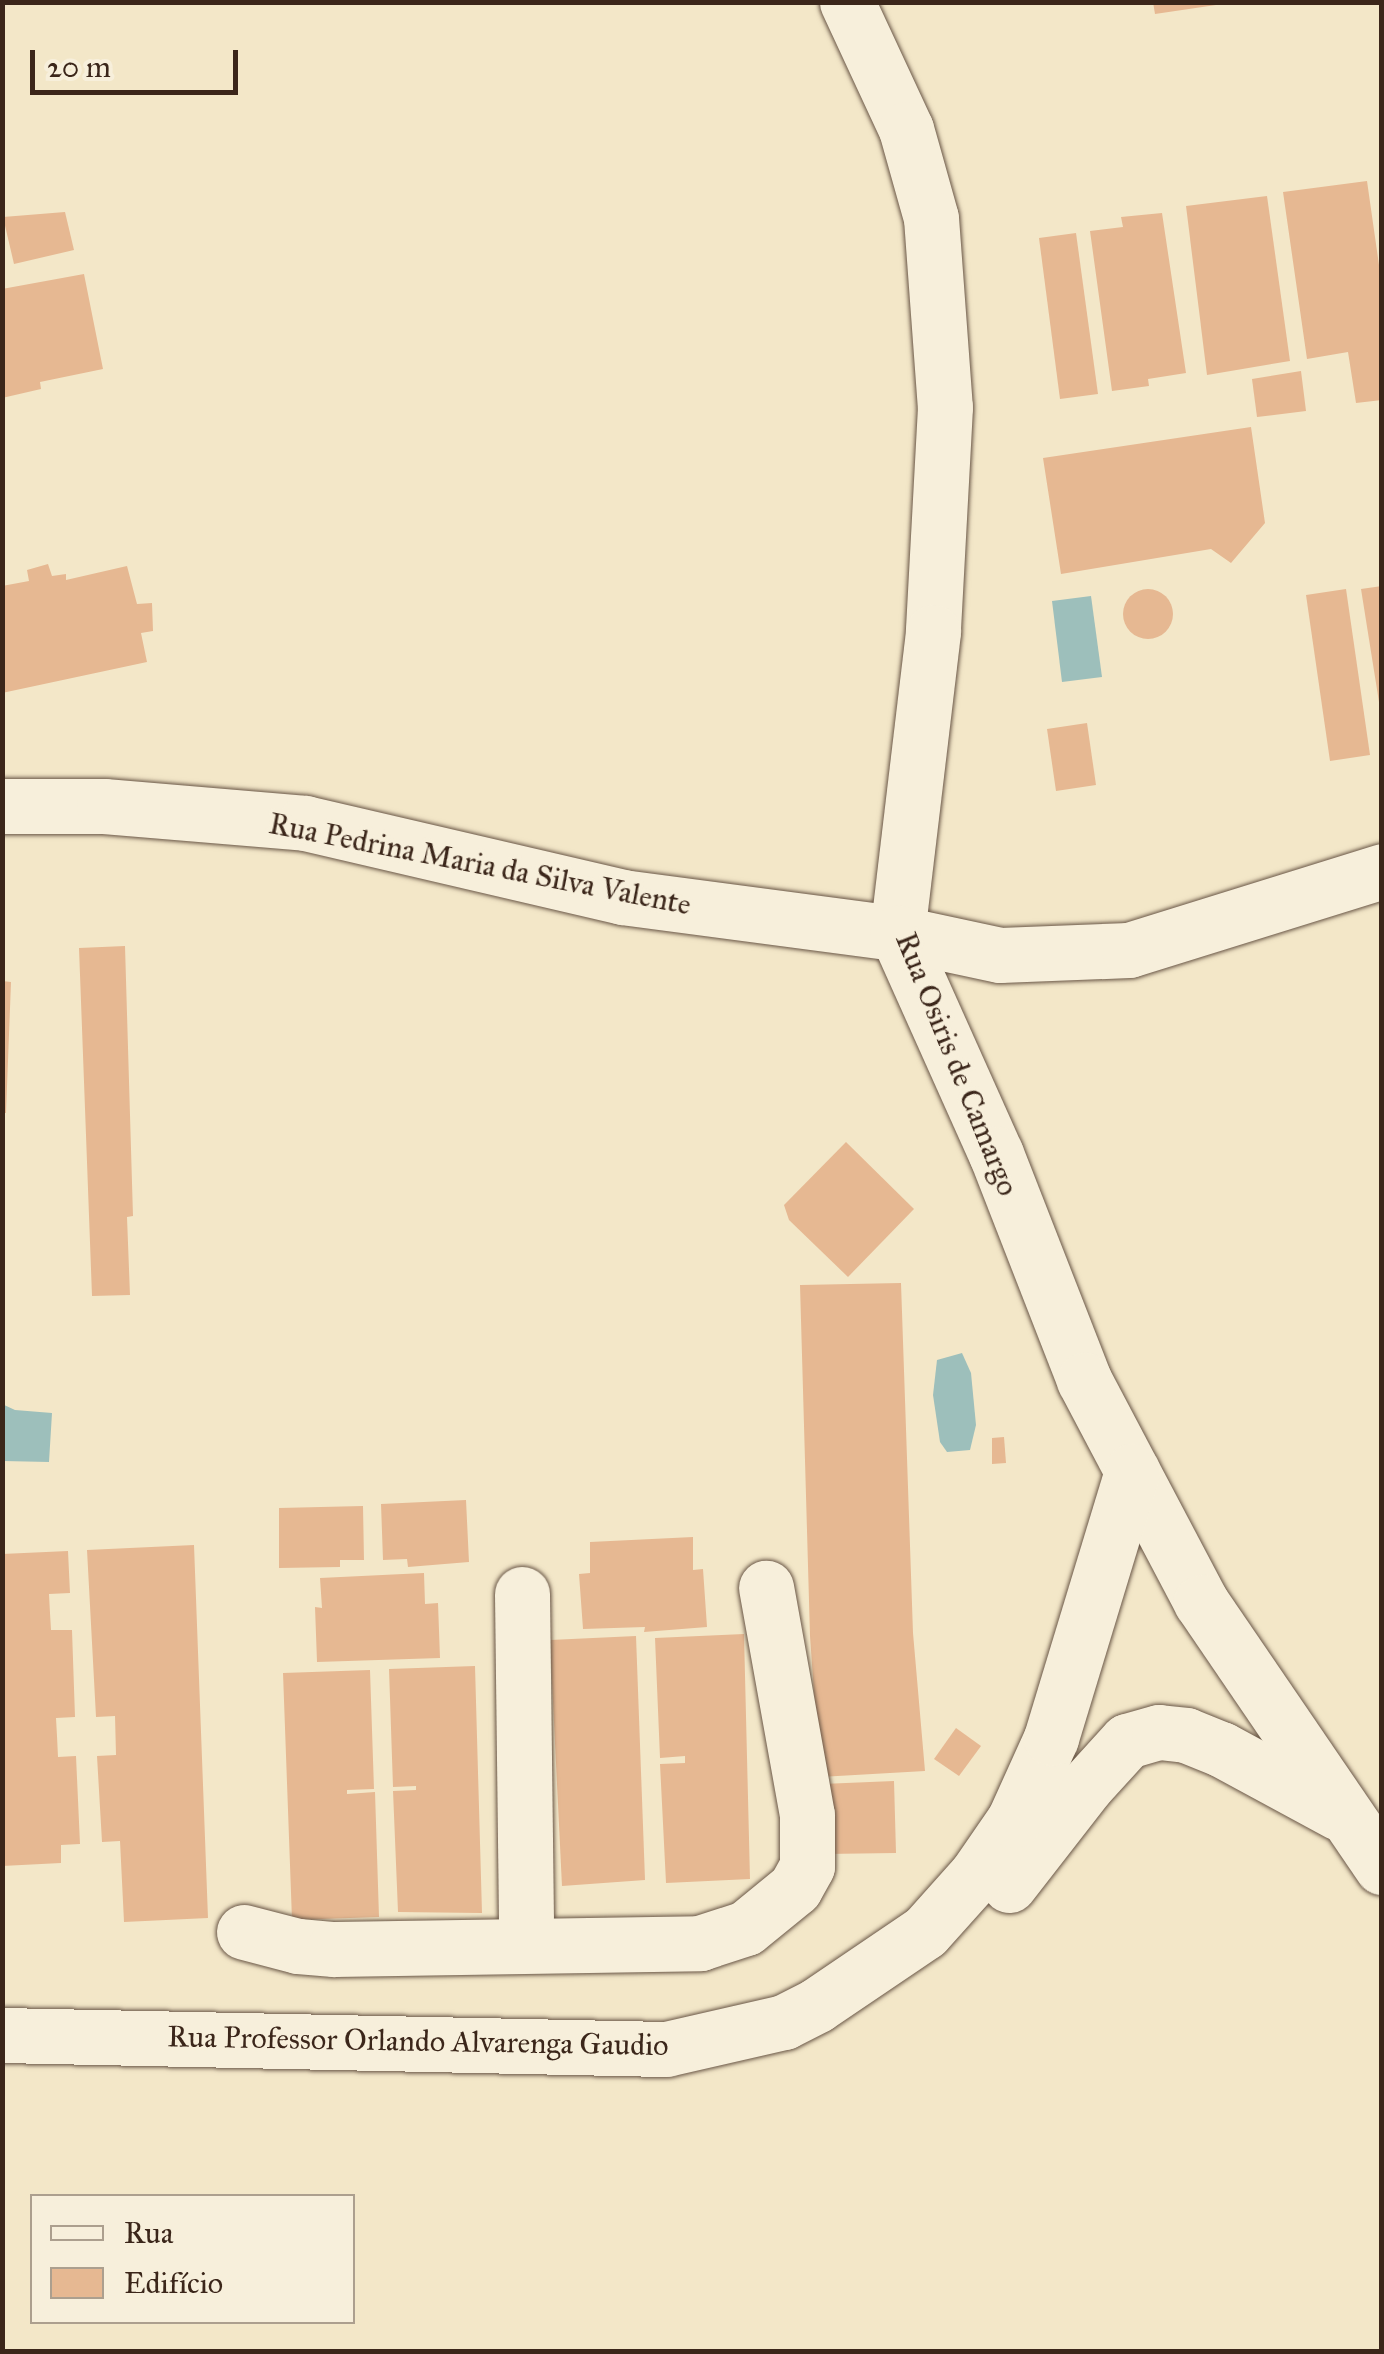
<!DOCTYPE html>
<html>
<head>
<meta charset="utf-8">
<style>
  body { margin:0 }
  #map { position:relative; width:1384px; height:2354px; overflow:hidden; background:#f3e7c8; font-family:"IM FELL Great Primer",serif }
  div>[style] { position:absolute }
  .water>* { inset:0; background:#9dbfbb }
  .building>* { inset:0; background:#e6b892 }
  .round { border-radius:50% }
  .roads { filter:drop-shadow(0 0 2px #695646) drop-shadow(0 0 2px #695646) }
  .minor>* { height:55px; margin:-27.5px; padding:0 27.5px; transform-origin:27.5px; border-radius:27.5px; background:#f7efdb }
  span { translate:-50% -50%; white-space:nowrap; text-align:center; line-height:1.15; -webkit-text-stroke:8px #f7efdb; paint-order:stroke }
  .street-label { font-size:30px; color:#3b261a }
  .frame { position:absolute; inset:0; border:5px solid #3b261a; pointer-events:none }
  .legend { position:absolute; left:30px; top:2194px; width:325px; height:130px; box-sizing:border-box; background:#f7efdb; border:2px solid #ac9f8e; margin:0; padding:12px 18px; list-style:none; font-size:30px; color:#3b261a }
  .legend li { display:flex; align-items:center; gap:20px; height:50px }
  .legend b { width:50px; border:2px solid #ac9f8e }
  .scale { position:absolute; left:30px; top:50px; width:208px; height:45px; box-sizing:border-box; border:5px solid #3b261a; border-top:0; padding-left:12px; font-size:30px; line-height:35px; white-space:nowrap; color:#3b261a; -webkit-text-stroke:8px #f7efdb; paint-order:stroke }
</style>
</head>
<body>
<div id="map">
  <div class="water">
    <i style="clip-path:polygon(1091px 596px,1102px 677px,1062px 682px,1052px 601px)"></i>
    <i style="clip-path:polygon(962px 1353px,971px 1373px,976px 1425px,970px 1450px,947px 1452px,940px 1442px,933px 1395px,937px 1360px)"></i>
    <i style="clip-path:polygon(2px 1404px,15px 1410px,52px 1413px,49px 1462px,3px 1461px)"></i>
  </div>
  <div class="building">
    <i style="clip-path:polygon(1153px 2px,1216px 2px,1216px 5px,1155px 14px)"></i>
    <i style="clip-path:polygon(1367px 181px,1382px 286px,1382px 400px,1356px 403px,1348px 352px,1307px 359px,1283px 192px)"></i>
    <i style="clip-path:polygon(1267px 196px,1290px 361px,1207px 375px,1186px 206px)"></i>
    <i style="clip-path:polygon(65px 212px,74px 250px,14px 264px,3px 217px)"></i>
    <i style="clip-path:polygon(1162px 213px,1186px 373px,1148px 379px,1149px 386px,1112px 391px,1090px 231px,1123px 227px,1121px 217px)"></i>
    <i style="clip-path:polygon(1076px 233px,1098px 394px,1060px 399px,1039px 238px)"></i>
    <i style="clip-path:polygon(84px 274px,103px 369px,40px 382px,41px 389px,2px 398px,2px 289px)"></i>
    <i style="clip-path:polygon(1301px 371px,1306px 411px,1257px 417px,1252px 379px)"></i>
    <i style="clip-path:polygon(1251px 427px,1265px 523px,1231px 563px,1211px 549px,1061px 574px,1043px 458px)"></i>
    <i style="clip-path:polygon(48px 564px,52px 576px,66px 574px,66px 580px,127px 566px,137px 604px,152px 603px,153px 631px,141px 633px,147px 662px,2px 693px,2px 586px,29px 581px,27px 570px)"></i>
    <i style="clip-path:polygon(1382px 586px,1382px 701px,1379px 702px,1361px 589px)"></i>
    <i class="round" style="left:1123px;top:589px;width:50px;height:50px"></i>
    <i style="clip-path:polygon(1346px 589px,1370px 755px,1330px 761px,1306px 595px)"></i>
    <i style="clip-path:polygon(1087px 723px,1096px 785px,1056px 791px,1047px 729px)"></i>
    <i style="clip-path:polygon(125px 946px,133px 1216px,127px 1217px,130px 1295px,92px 1296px,79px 948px)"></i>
    <i style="clip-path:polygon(2px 981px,11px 982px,6px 1113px,2px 1113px)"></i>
    <i style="clip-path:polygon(846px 1142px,914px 1209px,848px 1277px,789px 1220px,784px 1205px)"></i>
    <i style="clip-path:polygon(901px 1283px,913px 1633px,925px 1771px,820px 1777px,810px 1636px,800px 1285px)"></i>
    <i style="clip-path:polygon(1004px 1437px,1006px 1463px,992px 1464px,992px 1438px)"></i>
    <i style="clip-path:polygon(466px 1500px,469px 1562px,408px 1567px,407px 1559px,383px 1560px,381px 1504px)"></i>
    <i style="clip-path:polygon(363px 1506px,364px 1560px,340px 1560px,340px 1567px,279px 1568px,279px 1508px)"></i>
    <i style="clip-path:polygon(693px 1537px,693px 1570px,703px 1569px,707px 1627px,644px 1632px,645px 1627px,583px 1629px,579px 1574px,590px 1573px,590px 1542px)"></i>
    <i style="clip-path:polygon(194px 1545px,208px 1918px,124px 1922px,120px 1841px,102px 1842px,97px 1756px,116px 1755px,115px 1716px,96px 1717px,87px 1550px)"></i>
    <i style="clip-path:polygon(68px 1551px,70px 1593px,49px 1594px,50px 1613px,51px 1630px,72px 1630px,75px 1717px,56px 1718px,57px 1736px,58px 1757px,76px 1756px,80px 1844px,61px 1845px,61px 1863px,2px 1866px,2px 1554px)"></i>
    <i style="clip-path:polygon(424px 1573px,425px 1604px,438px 1603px,440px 1658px,317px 1662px,315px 1607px,322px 1608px,320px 1578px)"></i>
    <i style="clip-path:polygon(744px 1634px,750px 1879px,666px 1883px,660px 1764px,685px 1763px,685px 1756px,660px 1758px,655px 1638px)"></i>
    <i style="clip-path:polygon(636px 1636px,645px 1880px,562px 1886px,550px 1640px)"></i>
    <i style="clip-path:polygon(475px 1666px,482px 1913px,398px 1912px,393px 1791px,416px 1790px,416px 1786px,393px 1787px,389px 1669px)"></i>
    <i style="clip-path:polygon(370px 1670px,374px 1789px,347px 1790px,347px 1794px,375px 1792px,379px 1917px,292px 1920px,283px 1673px)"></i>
    <i style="clip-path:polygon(956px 1728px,981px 1746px,959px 1776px,934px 1759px)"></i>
    <i style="clip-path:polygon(894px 1781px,896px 1853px,825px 1854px,822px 1784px)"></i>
  </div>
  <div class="roads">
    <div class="minor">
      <i style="left:847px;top:2px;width:140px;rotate:65.1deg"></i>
      <i style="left:906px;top:129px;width:92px;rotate:74.3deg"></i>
      <i style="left:931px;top:218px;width:190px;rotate:85.8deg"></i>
      <i style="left:945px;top:407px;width:225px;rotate:93.1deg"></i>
      <i style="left:933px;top:632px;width:303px;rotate:96.8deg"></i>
      <i style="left:897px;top:933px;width:242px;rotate:65.9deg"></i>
      <i style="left:996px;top:1154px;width:243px;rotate:68.7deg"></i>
      <i style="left:1084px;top:1380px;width:251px;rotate:62.2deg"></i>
      <i style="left:1201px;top:1602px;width:321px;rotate:55.7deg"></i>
      <i style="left:2px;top:806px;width:102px"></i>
      <i style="left:104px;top:806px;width:202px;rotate:4.8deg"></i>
      <i style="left:305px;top:823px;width:326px;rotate:13.1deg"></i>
      <i style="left:622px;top:897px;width:277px;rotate:7.5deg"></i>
      <i style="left:897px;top:933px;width:105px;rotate:12.1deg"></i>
      <i style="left:1000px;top:955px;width:129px;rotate:-2.2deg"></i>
      <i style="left:1129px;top:950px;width:265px;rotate:-17.3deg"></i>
      <i style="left:522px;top:1594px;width:348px;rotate:89.3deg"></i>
      <i style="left:1009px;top:1885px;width:125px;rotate:-52.1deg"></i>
      <i style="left:1086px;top:1786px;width:61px;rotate:-47.7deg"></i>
      <i style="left:1127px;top:1741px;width:33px;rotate:-16deg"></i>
      <i style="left:1159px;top:1732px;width:27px;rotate:6deg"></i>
      <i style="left:1186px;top:1735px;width:38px;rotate:22deg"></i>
      <i style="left:1221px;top:1749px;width:134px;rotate:28.5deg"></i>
      <i style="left:244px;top:1932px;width:56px;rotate:14.5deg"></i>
      <i style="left:298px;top:1946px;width:36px;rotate:5deg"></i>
      <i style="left:334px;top:1949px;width:366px;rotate:-0.9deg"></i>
      <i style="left:700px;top:1943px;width:48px;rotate:-18.1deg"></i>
      <i style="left:746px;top:1928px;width:63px;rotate:-39.2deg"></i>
      <i style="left:795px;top:1888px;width:25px;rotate:-61deg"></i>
      <i style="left:807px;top:1866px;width:51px;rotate:-90deg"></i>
      <i style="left:807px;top:1815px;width:231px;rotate:-100.2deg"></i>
      <i style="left:2px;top:2035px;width:664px;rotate:1.21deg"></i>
      <i style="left:666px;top:2049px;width:121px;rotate:-12.9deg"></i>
      <i style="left:784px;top:2022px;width:37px;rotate:-27deg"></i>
      <i style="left:817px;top:2005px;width:130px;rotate:-34.1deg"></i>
      <i style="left:925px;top:1932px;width:76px;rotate:-48.2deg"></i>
      <i style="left:976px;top:1875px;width:67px;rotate:-55.4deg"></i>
      <i style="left:1014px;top:1820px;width:90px;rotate:-65.7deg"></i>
      <i style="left:1051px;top:1738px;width:279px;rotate:-73.1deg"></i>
    </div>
  </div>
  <div class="street-label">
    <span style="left:480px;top:864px;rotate:11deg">Rua Pedrina Maria da Silva Valente</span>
    <span style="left:957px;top:1064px;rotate:68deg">Rua Osiris de Camargo</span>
    <span style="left:418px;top:2041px;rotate:1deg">Rua Professor Orlando Alvarenga Gaudio</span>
  </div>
  <div class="frame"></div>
  <ul class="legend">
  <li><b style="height:12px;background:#f7efdb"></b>Rua</li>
  <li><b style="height:28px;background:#e6b892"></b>Edifício</li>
  </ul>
  <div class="scale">20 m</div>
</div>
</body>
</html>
